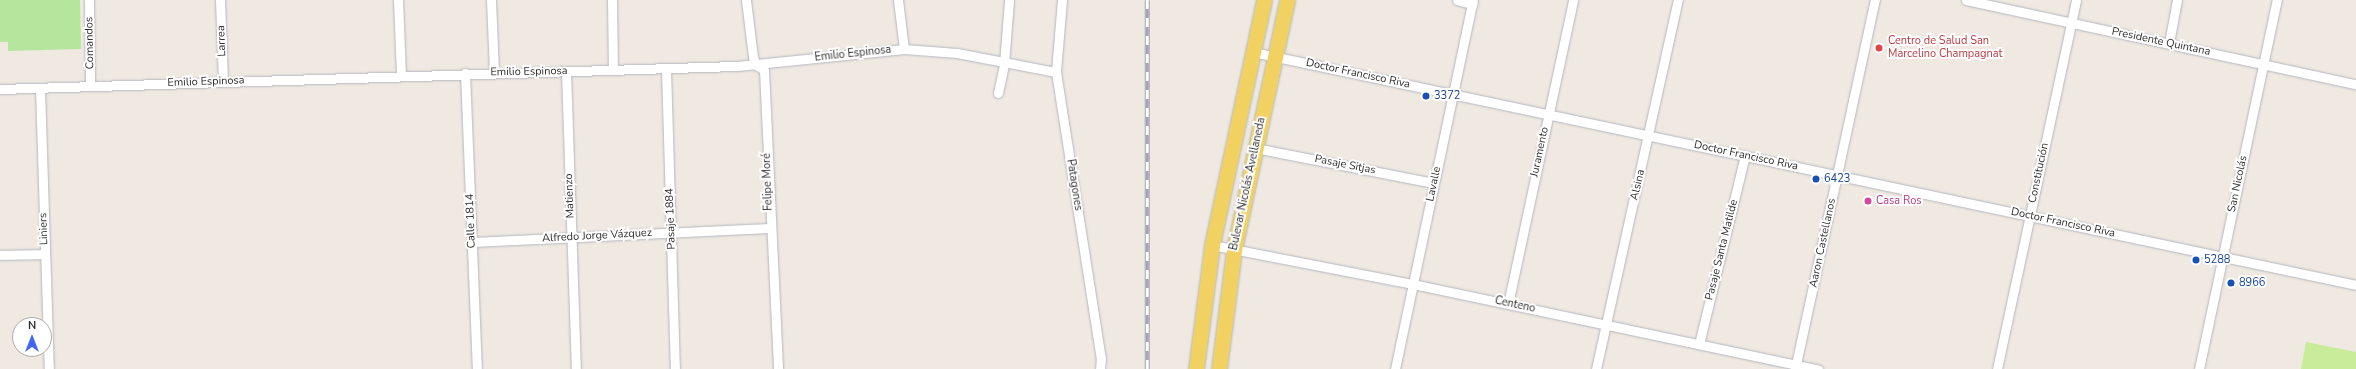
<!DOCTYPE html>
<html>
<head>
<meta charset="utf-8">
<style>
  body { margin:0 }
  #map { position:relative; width:2356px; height:369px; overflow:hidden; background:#efe9e1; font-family:"Nunito Sans",sans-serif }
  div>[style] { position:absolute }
  .green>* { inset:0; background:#b6e59e }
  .pitch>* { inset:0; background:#c9ec9a }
  .roads { filter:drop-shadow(0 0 1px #b4b7c1) drop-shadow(0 0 1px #b4b7c1) }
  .street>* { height:9px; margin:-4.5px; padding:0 4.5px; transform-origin:4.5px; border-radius:4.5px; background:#fff }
  .primary>* { height:15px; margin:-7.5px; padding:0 7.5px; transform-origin:7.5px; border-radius:7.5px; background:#f2d163 }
  .rail>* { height:4.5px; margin-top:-2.25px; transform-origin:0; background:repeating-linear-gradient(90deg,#fff 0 9px,#a3a6b8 0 18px); box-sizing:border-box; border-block:1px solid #a3a6b8 }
  .dots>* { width:11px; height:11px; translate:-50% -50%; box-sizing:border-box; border:2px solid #fff; border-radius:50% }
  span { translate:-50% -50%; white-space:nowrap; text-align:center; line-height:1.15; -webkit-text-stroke:4px #fff; paint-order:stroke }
  .street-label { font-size:11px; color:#2e2e2e }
  .health-label { font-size:11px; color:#be3a42 }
  .left { translate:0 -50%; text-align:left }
  .transit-label { font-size:11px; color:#164399 }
  .hotel-label { font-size:11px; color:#b23c85 }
  .north { position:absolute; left:12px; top:317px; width:40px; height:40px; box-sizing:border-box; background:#fff; border:1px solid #ababab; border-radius:50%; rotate:0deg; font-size:11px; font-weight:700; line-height:16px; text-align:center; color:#2e2e2e }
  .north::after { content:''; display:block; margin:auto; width:14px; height:18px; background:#4264fb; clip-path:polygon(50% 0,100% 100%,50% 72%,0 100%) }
</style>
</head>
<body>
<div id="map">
  <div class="green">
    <i style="clip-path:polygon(0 0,80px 0,81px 49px,8px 51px,8px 42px,0 42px)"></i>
  </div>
  <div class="pitch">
    <i style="clip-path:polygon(2306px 342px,2356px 352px,2356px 369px,2301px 369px)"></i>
  </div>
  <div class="roads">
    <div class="street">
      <i style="left:89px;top:0;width:86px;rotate:89.3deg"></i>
      <i style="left:220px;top:0;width:82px;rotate:87.9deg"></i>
      <i style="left:398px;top:0;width:75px;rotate:87.7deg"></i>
      <i style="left:491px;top:0;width:72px;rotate:87.6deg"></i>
      <i style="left:612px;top:0;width:69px;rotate:89.2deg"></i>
      <i style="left:746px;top:0;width:57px;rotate:83deg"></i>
      <i style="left:753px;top:57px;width:9px;rotate:69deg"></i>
      <i style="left:756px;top:65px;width:9px;rotate:32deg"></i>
      <i style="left:764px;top:70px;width:299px;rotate:87.3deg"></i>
      <i style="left:898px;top:0;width:49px;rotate:83deg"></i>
      <i style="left:1062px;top:0;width:72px;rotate:94.8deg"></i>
      <i style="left:1056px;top:72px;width:290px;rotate:81.1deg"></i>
      <i style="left:1101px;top:358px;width:11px;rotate:95deg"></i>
      <i style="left:1457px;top:0;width:16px;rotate:15deg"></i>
      <i style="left:1966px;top:0;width:399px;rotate:12.2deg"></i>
      <i style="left:2169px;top:43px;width:44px;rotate:-79.5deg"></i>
      <i style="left:1253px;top:52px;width:1127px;rotate:11.93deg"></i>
      <i style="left:666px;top:69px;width:300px;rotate:88.3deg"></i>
      <i style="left:566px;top:71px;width:298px;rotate:88.1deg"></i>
      <i style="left:465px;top:73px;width:296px;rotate:87.7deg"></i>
      <i style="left:40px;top:88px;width:281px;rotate:88.2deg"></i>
      <i style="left:0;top:89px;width:737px;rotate:-1.79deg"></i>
      <i style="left:737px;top:66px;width:168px;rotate:-5.8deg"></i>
      <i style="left:904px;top:49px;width:53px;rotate:4.3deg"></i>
      <i style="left:957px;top:53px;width:101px;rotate:10.9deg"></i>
      <i style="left:998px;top:93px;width:30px;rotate:-78deg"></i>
      <i style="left:1004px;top:64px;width:64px;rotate:-85.5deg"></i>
      <i style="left:1255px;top:148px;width:182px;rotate:11.1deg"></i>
      <i style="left:472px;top:242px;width:298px;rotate:-2.7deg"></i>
      <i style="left:1212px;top:245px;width:205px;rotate:11deg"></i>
      <i style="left:1413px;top:284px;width:414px;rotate:11.9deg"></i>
      <i style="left:0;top:255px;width:45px;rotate:-1.3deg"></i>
      <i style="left:1508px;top:304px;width:311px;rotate:-77.9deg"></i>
      <i style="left:1699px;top:344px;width:194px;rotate:-76.3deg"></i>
      <i style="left:1395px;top:369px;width:377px;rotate:-78.1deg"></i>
      <i style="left:1596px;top:369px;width:378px;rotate:-77.5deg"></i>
      <i style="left:1795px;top:369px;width:378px;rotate:-77.8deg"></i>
      <i style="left:1997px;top:369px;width:377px;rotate:-77.9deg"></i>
      <i style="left:2199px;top:369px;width:377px;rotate:-78.1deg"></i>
    </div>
    <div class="primary">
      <i style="left:1196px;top:369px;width:125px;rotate:-82.6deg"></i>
      <i style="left:1212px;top:245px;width:250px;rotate:-78deg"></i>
      <i style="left:1219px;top:369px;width:120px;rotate:-82.8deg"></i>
      <i style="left:1234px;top:250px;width:256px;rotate:-78deg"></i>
    </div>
  </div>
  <div class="rail">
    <i style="left:1147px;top:369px;width:369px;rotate:-90deg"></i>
  </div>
  <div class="dots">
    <i style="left:1879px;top:48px;background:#e0444e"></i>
    <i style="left:1426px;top:96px;background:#1a4fb4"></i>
    <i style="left:1816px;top:179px;background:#1a4fb4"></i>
    <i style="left:1868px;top:201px;background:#d1479c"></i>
    <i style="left:2196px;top:260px;background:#1a4fb4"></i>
    <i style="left:2231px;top:283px;background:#1a4fb4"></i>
  </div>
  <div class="street-label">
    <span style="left:222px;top:41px;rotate:-92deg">Larrea</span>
    <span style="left:2161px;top:42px;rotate:12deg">Presidente Quintana</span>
    <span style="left:90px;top:43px;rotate:-91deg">Comandos</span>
    <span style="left:853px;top:54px;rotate:-6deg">Emilio Espinosa</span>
    <span style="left:529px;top:72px;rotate:-1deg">Emilio Espinosa</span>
    <span style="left:1358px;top:74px;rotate:12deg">Doctor Francisco Riva</span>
    <span style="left:206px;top:82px;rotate:-2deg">Emilio Espinosa</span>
    <span style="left:1540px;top:152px;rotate:-78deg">Juramento</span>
    <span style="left:1746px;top:156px;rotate:12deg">Doctor Francisco Riva</span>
    <span style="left:1345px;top:165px;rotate:11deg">Pasaje Sitjas</span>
    <span style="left:2039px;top:173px;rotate:-78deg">Constitución</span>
    <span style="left:768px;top:182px;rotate:-92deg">Felipe Moré</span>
    <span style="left:1248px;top:184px;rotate:-78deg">Bulevar Nicolás Avellaneda</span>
    <span style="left:1434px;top:184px;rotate:-78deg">Lavalle</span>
    <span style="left:2238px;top:184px;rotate:-78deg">San Nicolás</span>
    <span style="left:1074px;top:185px;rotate:81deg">Patagones</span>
    <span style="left:1638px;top:185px;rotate:-77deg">Alsina</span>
    <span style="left:570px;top:196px;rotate:-92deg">Matienzo</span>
    <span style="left:671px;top:219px;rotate:-92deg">Pasaje 1884</span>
    <span style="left:471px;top:221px;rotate:-92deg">Calle 1814</span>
    <span style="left:2063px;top:223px;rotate:12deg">Doctor Francisco Riva</span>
    <span style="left:44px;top:229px;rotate:-92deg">Liniers</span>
    <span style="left:597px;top:236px;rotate:-3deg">Alfredo Jorge Vázquez</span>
    <span style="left:1823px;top:243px;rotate:-78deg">Aaron Castellanos</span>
    <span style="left:1722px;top:250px;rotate:-76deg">Pasaje Santa Matilde</span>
    <span style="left:1515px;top:305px;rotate:12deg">Centeno</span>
  </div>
  <div class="health-label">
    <span class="left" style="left:1888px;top:48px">Centro de Salud San<br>Marcelino Champagnat</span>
  </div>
  <div class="transit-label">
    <span class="left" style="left:1434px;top:96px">3372</span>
    <span class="left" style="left:1824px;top:179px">6423</span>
    <span class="left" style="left:2204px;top:260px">5288</span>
    <span class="left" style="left:2239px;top:283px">8966</span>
  </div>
  <div class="hotel-label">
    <span class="left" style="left:1876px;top:201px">Casa Ros</span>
  </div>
  <div class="north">N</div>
</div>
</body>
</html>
